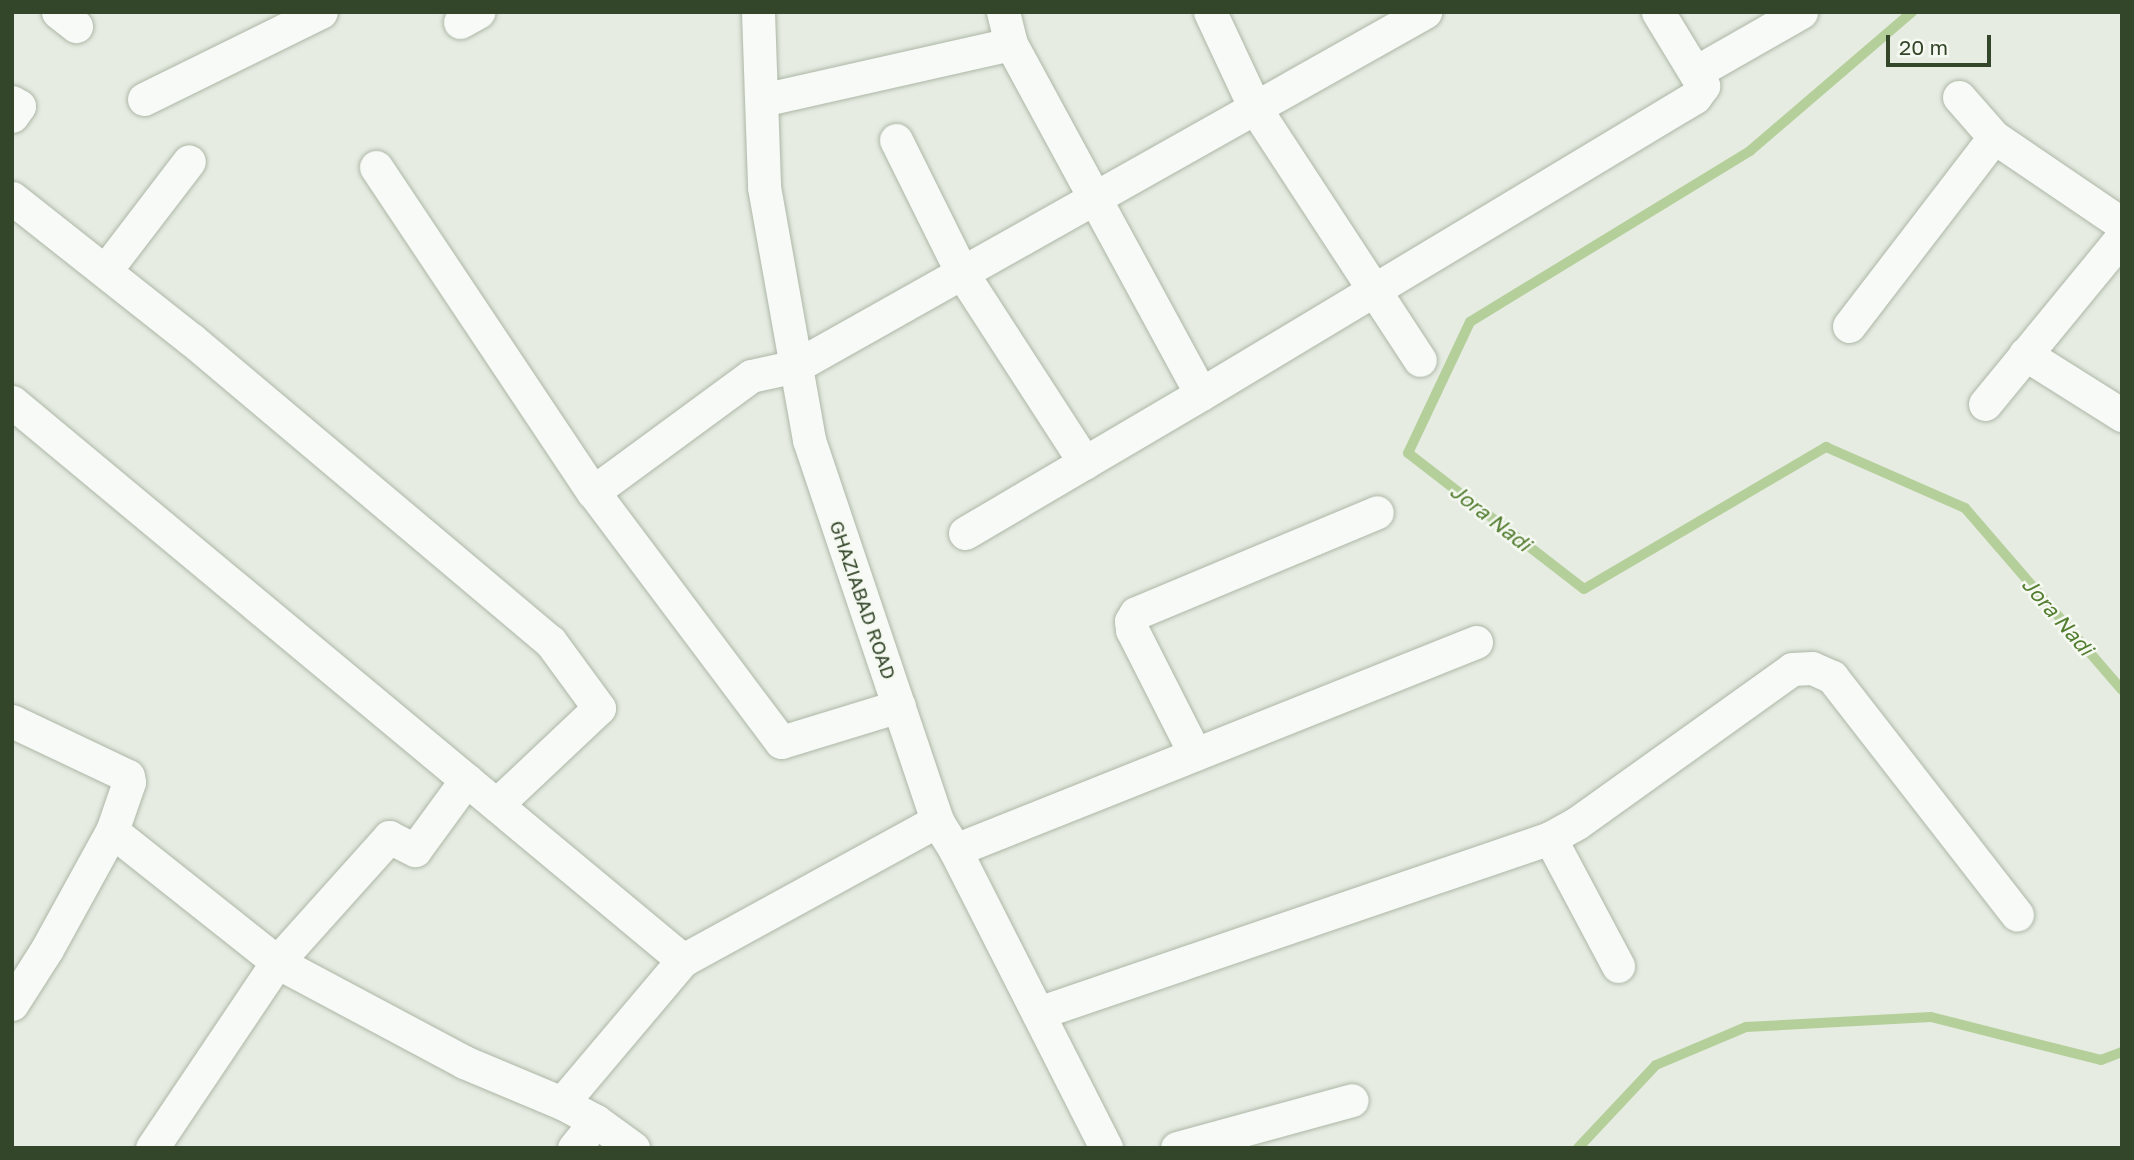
<!DOCTYPE html>
<html>
<head>
<meta charset="utf-8">
<style>
  body { margin:0 }
  #map { position:relative; width:2134px; height:1160px; overflow:hidden; background:#e6ece2; font-family:"Golos Text",sans-serif }
  div>[style] { position:absolute }
  .stream>* { height:10px; margin:-5px; padding:0 5px; transform-origin:5px; border-radius:5px; background:#b5cf9b }
  .roads { filter:drop-shadow(0 0 2px #adb7a7) drop-shadow(0 0 2px #adb7a7) }
  .minor>* { height:33px; margin:-16.5px; padding:0 16.5px; transform-origin:16.5px; border-radius:16.5px; background:#f7faf6 }
  span { translate:-50% -50%; white-space:nowrap; text-align:center; line-height:1.15; -webkit-text-stroke:5px #f5f9f2; paint-order:stroke }
  .street-label { font-size:19px; color:#344629 }
  .water-label { font-size:21px; color:#537d2f; font-style:italic }
  .frame { position:absolute; inset:0; border:14px solid #344629; pointer-events:none }
  .scale { position:absolute; left:1886px; top:35px; width:105px; height:32px; box-sizing:border-box; border:4px solid #344629; border-top:0; padding-left:9px; font-size:21px; line-height:24px; white-space:nowrap; color:#344629; -webkit-text-stroke:5px #f5f9f2; paint-order:stroke }
</style>
</head>
<body>
<div id="map">
  <div class="stream">
    <i style="left:1912px;top:12px;width:213px;rotate:139.4deg"></i>
    <i style="left:1750px;top:151px;width:328px;rotate:148.6deg"></i>
    <i style="left:1470px;top:322px;width:145px;rotate:115.3deg"></i>
    <i style="left:1408px;top:453px;width:222px;rotate:37.7deg"></i>
    <i style="left:1584px;top:589px;width:281px;rotate:-30.4deg"></i>
    <i style="left:1826px;top:447px;width:152px;rotate:23.7deg"></i>
    <i style="left:1965px;top:508px;width:240px;rotate:49.2deg"></i>
    <i style="left:1578px;top:1148px;width:114px;rotate:-46.8deg"></i>
    <i style="left:1656px;top:1065px;width:98px;rotate:-22.9deg"></i>
    <i style="left:1746px;top:1027px;width:185px;rotate:-3.1deg"></i>
    <i style="left:1931px;top:1017px;width:175px;rotate:14.2deg"></i>
    <i style="left:2101px;top:1060px;width:22px;rotate:-21deg"></i>
  </div>
  <div class="roads">
    <div class="minor">
      <i style="left:58px;top:12px;width:23px;rotate:38deg"></i>
      <i style="left:758px;top:12px;width:175px;rotate:88deg"></i>
      <i style="left:764px;top:187px;width:257px;rotate:79.9deg"></i>
      <i style="left:809px;top:440px;width:402px;rotate:71.4deg"></i>
      <i style="left:937px;top:821px;width:34px;rotate:58deg"></i>
      <i style="left:955px;top:850px;width:334px;rotate:63.1deg"></i>
      <i style="left:1210px;top:12px;width:106px;rotate:64.9deg"></i>
      <i style="left:1255px;top:108px;width:301px;rotate:56.8deg"></i>
      <i style="left:460px;top:22px;width:21px;rotate:-29deg"></i>
      <i style="left:1696px;top:72px;width:121px;rotate:-29.7deg"></i>
      <i style="left:1959px;top:97px;width:53px;rotate:48.8deg"></i>
      <i style="left:1994px;top:137px;width:155px;rotate:34.2deg"></i>
      <i style="left:144px;top:99px;width:197px;rotate:-26.2deg"></i>
      <i style="left:762px;top:100px;width:255px;rotate:-12.7deg"></i>
      <i style="left:12px;top:102px;width:8px;rotate:30deg"></i>
      <i style="left:19px;top:106px;width:12px;rotate:125deg"></i>
      <i style="left:896px;top:140px;width:148px;rotate:63.6deg"></i>
      <i style="left:962px;top:273px;width:226px;rotate:57.1deg"></i>
      <i style="left:376px;top:167px;width:391px;rotate:56.3deg"></i>
      <i style="left:12px;top:198px;width:229px;rotate:38.3deg"></i>
      <i style="left:192px;top:340px;width:468px;rotate:40.1deg"></i>
      <i style="left:550px;top:641px;width:83px;rotate:53.8deg"></i>
      <i style="left:599px;top:708px;width:141px;rotate:136.7deg"></i>
      <i style="left:105px;top:271px;width:138px;rotate:-52.6deg"></i>
      <i style="left:1849px;top:326px;width:238px;rotate:-52.5deg"></i>
      <i style="left:2025px;top:354px;width:115px;rotate:32.2deg"></i>
      <i style="left:1201px;top:394px;width:576px;rotate:-31.01deg"></i>
      <i style="left:1695px;top:97px;width:14px;rotate:-54deg"></i>
      <i style="left:1703px;top:86px;width:87px;rotate:-121.3deg"></i>
      <i style="left:12px;top:402px;width:873px;rotate:39.75deg"></i>
      <i style="left:683px;top:960px;width:290px;rotate:-28.7deg"></i>
      <i style="left:1985px;top:404px;width:216px;rotate:-50.6deg"></i>
      <i style="left:965px;top:533px;width:274px;rotate:-30.5deg"></i>
      <i style="left:1201px;top:394px;width:398px;rotate:-118.5deg"></i>
      <i style="left:1011px;top:44px;width:33px;rotate:-104deg"></i>
      <i style="left:899px;top:706px;width:123px;rotate:163deg"></i>
      <i style="left:781px;top:742px;width:313px;rotate:-126.9deg"></i>
      <i style="left:593px;top:492px;width:196px;rotate:-36.3deg"></i>
      <i style="left:751px;top:376px;width:46px;rotate:-12.5deg"></i>
      <i style="left:796px;top:366px;width:722px;rotate:-29.37deg"></i>
      <i style="left:12px;top:721px;width:128px;rotate:25.4deg"></i>
      <i style="left:128px;top:776px;width:6px;rotate:81deg"></i>
      <i style="left:129px;top:782px;width:52px;rotate:109.1deg"></i>
      <i style="left:112px;top:831px;width:211px;rotate:38.4deg"></i>
      <i style="left:277px;top:962px;width:212px;rotate:28.1deg"></i>
      <i style="left:464px;top:1062px;width:106px;rotate:22.7deg"></i>
      <i style="left:562px;top:1103px;width:187px;rotate:-49.8deg"></i>
      <i style="left:1195px;top:754px;width:139px;rotate:-116.9deg"></i>
      <i style="left:1132px;top:630px;width:9px;rotate:-96deg"></i>
      <i style="left:1131px;top:621px;width:9px;rotate:-58deg"></i>
      <i style="left:1136px;top:613px;width:261px;rotate:-22.7deg"></i>
      <i style="left:1550px;top:838px;width:145px;rotate:62deg"></i>
      <i style="left:955px;top:850px;width:561px;rotate:-21.76deg"></i>
      <i style="left:12px;top:1004px;width:65px;rotate:-57.5deg"></i>
      <i style="left:47px;top:949px;width:135px;rotate:-61.2deg"></i>
      <i style="left:1038px;top:1013px;width:541px;rotate:-18.87deg"></i>
      <i style="left:1550px;top:838px;width:31px;rotate:-29deg"></i>
      <i style="left:1577px;top:823px;width:264px;rotate:-35.6deg"></i>
      <i style="left:1792px;top:669px;width:20px;rotate:-3deg"></i>
      <i style="left:1812px;top:668px;width:22px;rotate:24deg"></i>
      <i style="left:1832px;top:677px;width:301px;rotate:52.1deg"></i>
      <i style="left:562px;top:1103px;width:38px;rotate:28deg"></i>
      <i style="left:596px;top:1121px;width:35px;rotate:129deg"></i>
      <i style="left:596px;top:1121px;width:46px;rotate:36.1deg"></i>
      <i style="left:152px;top:1148px;width:224px;rotate:-56.1deg"></i>
      <i style="left:277px;top:962px;width:168px;rotate:-48.1deg"></i>
      <i style="left:389px;top:837px;width:29px;rotate:27deg"></i>
      <i style="left:415px;top:850px;width:87px;rotate:-53.9deg"></i>
      <i style="left:1177px;top:1148px;width:181px;rotate:-15.3deg"></i>
    </div>
  </div>
  <div class="street-label">
    <span style="left:863px;top:600px;rotate:71deg">GHAZIABAD ROAD</span>
  </div>
  <div class="water-label">
    <span style="left:1491px;top:517px;rotate:38deg">Jora Nadi</span>
    <span style="left:2058px;top:616px;rotate:49deg">Jora Nadi</span>
  </div>
  <div class="frame"></div>
  <div class="scale">20 m</div>
</div>
</body>
</html>
